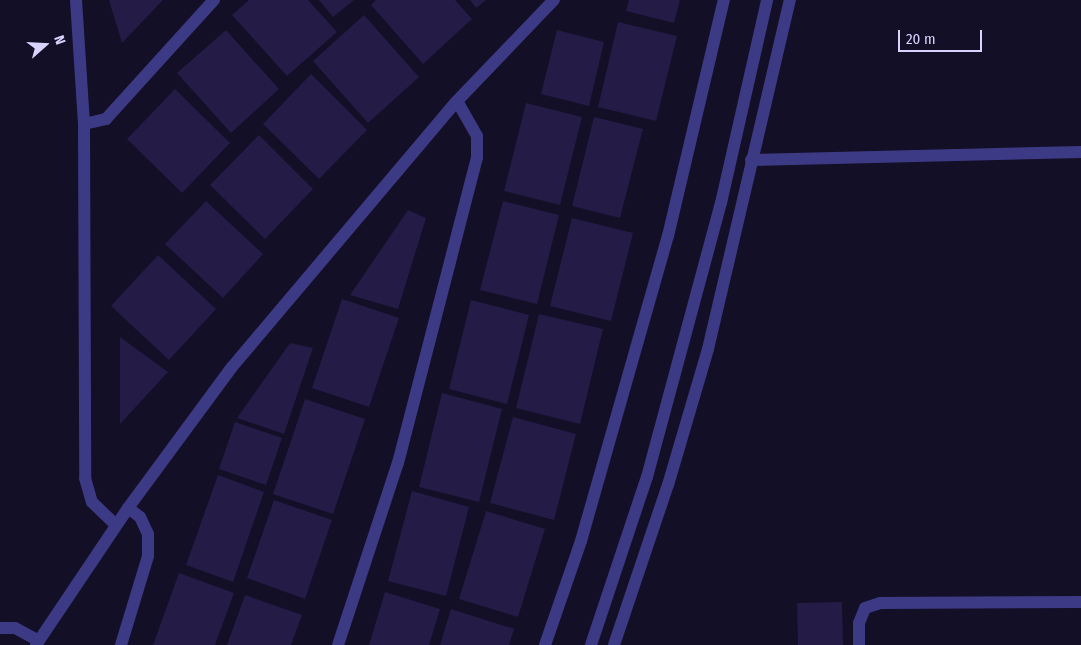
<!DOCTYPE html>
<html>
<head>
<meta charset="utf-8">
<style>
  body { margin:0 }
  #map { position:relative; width:1081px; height:645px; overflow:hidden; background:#130f26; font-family:"Fira Sans Condensed",sans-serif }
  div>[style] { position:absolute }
  .building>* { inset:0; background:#241b47 }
  .minor>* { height:12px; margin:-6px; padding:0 6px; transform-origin:6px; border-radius:6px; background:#3d3a85 }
  .tertiary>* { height:12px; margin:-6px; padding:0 6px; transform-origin:6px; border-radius:6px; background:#3d3a85 }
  span { translate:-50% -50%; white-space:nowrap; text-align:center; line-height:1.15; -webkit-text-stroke:5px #130f26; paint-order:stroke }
  .north { position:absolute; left:20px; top:20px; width:50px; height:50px; -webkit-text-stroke:4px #130f26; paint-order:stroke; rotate:71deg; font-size:14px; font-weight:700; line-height:20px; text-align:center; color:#d9d4ff }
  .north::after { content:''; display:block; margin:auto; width:18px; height:22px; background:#d9d4ff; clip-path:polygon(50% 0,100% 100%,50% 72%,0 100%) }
  .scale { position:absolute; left:898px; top:30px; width:84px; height:22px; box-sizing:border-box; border:2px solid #d9d4ff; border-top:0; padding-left:6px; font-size:15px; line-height:18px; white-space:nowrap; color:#d9d4ff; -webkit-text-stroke:4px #130f26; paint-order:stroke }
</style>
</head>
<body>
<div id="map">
  <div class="building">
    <i style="clip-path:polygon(109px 0,163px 0,122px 43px)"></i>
    <i style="clip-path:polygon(249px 0,308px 0,337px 32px,287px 76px,232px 15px)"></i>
    <i style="clip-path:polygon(319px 0,354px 0,333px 17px)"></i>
    <i style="clip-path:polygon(376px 0,455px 0,472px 19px,423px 64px,371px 5px)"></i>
    <i style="clip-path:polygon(470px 0,486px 0,476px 8px)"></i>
    <i style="clip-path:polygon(629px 0,680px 0,674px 23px,626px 11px)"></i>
    <i style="clip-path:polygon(364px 15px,419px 77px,368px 123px,313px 61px)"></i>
    <i style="clip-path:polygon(618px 22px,677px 36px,656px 121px,598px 107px)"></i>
    <i style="clip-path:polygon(226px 30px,279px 89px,231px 133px,177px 73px)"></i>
    <i style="clip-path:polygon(557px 30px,604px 42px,589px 106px,541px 94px)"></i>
    <i style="clip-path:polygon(311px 74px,367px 130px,319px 179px,263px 124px)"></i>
    <i style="clip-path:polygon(175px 89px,230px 143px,182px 193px,127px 139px)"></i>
    <i style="clip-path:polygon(526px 103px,582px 117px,560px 205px,504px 191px)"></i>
    <i style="clip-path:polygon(594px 117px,643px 129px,620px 218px,572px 206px)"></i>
    <i style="clip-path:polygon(259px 135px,313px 189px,265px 239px,210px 185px)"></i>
    <i style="clip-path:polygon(206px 201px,263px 254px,223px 298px,165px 244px)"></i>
    <i style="clip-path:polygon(503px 201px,559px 215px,537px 304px,480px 290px)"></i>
    <i style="clip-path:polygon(408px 210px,426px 218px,398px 309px,350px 295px)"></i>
    <i style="clip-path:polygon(572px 218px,633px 233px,611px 321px,550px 306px)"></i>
    <i style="clip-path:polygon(158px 255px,216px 309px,169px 360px,111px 306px)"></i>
    <i style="clip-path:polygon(342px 299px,399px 318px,369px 407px,312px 388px)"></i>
    <i style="clip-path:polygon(471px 300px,529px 315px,507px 404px,449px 389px)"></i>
    <i style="clip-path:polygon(539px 314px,603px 329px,580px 424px,516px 408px)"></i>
    <i style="clip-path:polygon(120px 337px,168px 372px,120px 424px)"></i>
    <i style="clip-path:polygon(290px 343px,313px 348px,284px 434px,237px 418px)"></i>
    <i style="clip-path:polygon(442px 393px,502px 409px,479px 502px,419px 487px)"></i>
    <i style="clip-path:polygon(305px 399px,365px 419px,333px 514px,273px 494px)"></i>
    <i style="clip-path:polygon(513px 417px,576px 434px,554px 520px,490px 503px)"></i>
    <i style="clip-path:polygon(235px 422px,282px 438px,266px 485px,219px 469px)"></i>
    <i style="clip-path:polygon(218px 475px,264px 492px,233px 582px,186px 565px)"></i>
    <i style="clip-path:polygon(412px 491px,469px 507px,446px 596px,388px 581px)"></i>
    <i style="clip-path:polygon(274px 500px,332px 520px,305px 599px,247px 578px)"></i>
    <i style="clip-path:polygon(486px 511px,545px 529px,518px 617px,459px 599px)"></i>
    <i style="clip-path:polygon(179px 573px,234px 593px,215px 645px,153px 645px)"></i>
    <i style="clip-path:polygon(385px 592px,440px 609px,429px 645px,369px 645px)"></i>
    <i style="clip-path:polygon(245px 595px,302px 615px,291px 645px,227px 645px)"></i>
    <i style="clip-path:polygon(842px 602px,843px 645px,798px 645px,797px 603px)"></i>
    <i style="clip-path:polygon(451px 609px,514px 629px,509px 645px,440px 645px)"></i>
  </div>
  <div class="minor">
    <i style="left:76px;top:0;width:124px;rotate:86.3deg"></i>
    <i style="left:84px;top:124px;width:354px;rotate:89.8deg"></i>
    <i style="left:85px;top:478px;width:25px;rotate:74deg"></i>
    <i style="left:92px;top:502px;width:33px;rotate:44deg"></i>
    <i style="left:84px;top:124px;width:23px;rotate:-13deg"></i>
    <i style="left:106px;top:119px;width:161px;rotate:-47.8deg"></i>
    <i style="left:751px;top:160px;width:330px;rotate:-1.4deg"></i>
    <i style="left:0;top:628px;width:15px"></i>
    <i style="left:15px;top:628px;width:27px;rotate:28deg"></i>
    <i style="left:36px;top:645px;width:165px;rotate:-56.1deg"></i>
    <i style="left:128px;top:508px;width:175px;rotate:-53.6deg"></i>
    <i style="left:232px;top:367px;width:348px;rotate:-49.8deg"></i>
    <i style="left:457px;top:101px;width:140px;rotate:-46.2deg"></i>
    <i style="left:121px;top:645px;width:93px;rotate:-73.1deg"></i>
    <i style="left:148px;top:556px;width:22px;rotate:-90deg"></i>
    <i style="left:148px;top:534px;width:19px;rotate:-115deg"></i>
    <i style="left:140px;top:517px;width:15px;rotate:-143deg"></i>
    <i style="left:338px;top:645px;width:192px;rotate:-71.8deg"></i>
    <i style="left:398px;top:463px;width:316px;rotate:-75.5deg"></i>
    <i style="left:477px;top:157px;width:21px;rotate:-90deg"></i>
    <i style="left:477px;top:136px;width:40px;rotate:-119.7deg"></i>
    <i style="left:545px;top:645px;width:110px;rotate:-70.9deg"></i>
    <i style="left:581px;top:541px;width:317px;rotate:-74.1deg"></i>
    <i style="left:668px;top:236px;width:243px;rotate:-76.7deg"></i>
    <i style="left:859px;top:645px;width:22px;rotate:-90deg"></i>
    <i style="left:859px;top:623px;width:16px;rotate:-68deg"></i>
    <i style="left:865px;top:608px;width:16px;rotate:-18deg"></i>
    <i style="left:880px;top:603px;width:201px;rotate:-0.3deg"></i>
  </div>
  <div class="tertiary">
    <i style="left:591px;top:645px;width:177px;rotate:-71.6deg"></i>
    <i style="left:647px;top:477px;width:284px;rotate:-74.9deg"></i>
    <i style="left:721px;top:203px;width:208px;rotate:-77.2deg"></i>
    <i style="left:614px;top:645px;width:169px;rotate:-71.4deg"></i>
    <i style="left:668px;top:485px;width:142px;rotate:-73.6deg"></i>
    <i style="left:708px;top:349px;width:359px;rotate:-76.8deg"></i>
  </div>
  <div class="north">N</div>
  <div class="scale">20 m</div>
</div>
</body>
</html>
